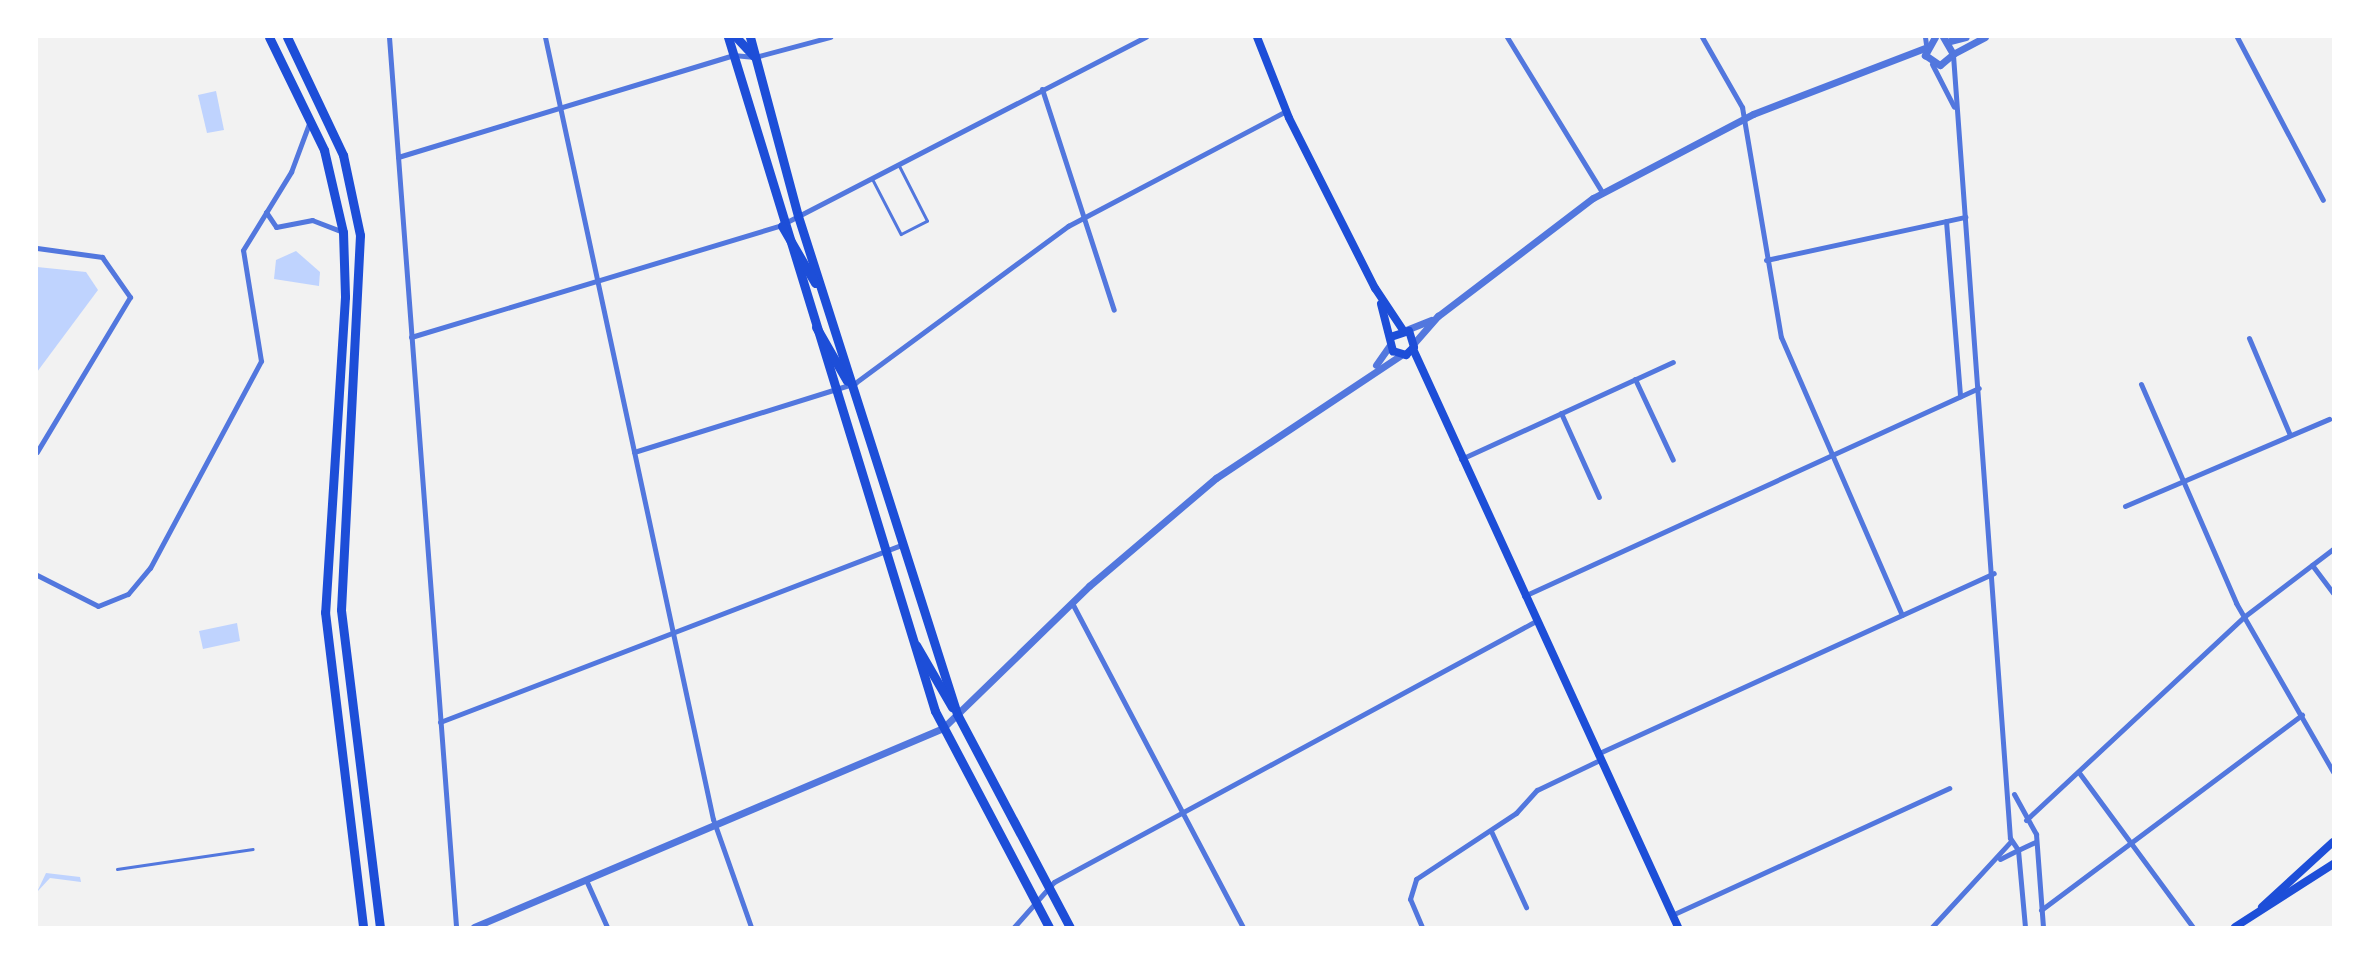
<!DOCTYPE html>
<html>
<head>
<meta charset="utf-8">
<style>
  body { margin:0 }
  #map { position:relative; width:2370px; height:964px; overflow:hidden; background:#f2f2f2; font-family:Ubuntu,sans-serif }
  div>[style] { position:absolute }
  .water>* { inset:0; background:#bfd3fe }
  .service>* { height:2.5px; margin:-1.25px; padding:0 1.25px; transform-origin:1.25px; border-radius:1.25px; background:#5277de }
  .minor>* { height:5px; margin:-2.5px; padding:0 2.5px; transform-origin:2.5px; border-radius:2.5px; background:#5277de }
  .tertiary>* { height:7px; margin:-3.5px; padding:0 3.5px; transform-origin:3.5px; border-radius:3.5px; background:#5277de }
  .secondary>* { height:8px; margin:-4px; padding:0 4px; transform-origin:4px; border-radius:4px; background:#1d4ed8 }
  .primary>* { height:9px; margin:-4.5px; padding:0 4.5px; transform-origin:4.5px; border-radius:4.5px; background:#1d4ed8 }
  span { translate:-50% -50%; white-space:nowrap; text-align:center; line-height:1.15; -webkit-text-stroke:7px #fff; paint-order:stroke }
  .frame { position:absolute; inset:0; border:38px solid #fff; pointer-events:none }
</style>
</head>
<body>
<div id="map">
  <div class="water">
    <i style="clip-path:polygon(216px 91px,224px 130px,207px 133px,198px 95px)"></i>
    <i style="clip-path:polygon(296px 251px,320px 272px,319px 286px,274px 279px,276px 260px)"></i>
    <i style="clip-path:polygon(37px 267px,86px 272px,98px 290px,37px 372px)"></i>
    <i style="clip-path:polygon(237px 623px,240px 641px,203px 649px,199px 631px)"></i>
    <i style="clip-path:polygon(46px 873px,80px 877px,81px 882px,50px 878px,37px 892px)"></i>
  </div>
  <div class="service">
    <i style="left:872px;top:178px;width:63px;rotate:62.6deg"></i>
    <i style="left:901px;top:234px;width:29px;rotate:-27deg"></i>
    <i style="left:927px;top:221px;width:62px;rotate:-117deg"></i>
    <i style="left:117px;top:869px;width:137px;rotate:-8.4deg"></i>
  </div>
  <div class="minor">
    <i style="left:389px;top:37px;width:893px;rotate:85.69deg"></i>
    <i style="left:545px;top:37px;width:800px;rotate:77.88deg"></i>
    <i style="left:713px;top:819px;width:114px;rotate:70.6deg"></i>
    <i style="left:1507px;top:37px;width:182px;rotate:58.5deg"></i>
    <i style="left:1702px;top:37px;width:81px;rotate:60.3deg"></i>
    <i style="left:1742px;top:107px;width:233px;rotate:80.4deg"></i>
    <i style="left:1781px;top:337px;width:303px;rotate:66.5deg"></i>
    <i style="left:1925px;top:37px;width:7px;rotate:82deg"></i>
    <i style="left:2237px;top:37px;width:184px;rotate:62.2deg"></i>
    <i style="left:1953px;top:55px;width:785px;rotate:85.84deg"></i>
    <i style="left:2010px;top:838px;width:14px;rotate:56deg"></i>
    <i style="left:1932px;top:64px;width:48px;rotate:62.9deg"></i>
    <i style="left:1042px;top:89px;width:232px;rotate:72deg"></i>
    <i style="left:398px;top:157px;width:350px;rotate:-16.9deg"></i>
    <i style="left:733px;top:55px;width:22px;rotate:5deg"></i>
    <i style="left:755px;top:57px;width:78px;rotate:-14.9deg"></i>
    <i style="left:266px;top:212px;width:18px;rotate:56deg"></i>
    <i style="left:276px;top:227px;width:37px;rotate:-11deg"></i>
    <i style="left:312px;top:220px;width:33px;rotate:21deg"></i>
    <i style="left:1946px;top:221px;width:176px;rotate:85.4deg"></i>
    <i style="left:37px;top:248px;width:66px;rotate:7.9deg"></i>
    <i style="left:102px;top:257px;width:49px;rotate:55deg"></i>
    <i style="left:130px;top:297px;width:181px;rotate:121deg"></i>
    <i style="left:1766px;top:260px;width:204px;rotate:-12.2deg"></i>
    <i style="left:411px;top:337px;width:387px;rotate:-16.8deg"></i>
    <i style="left:781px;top:225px;width:411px;rotate:-27.3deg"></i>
    <i style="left:2249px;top:338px;width:105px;rotate:67.1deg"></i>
    <i style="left:1635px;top:379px;width:89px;rotate:64.9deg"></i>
    <i style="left:2141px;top:384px;width:239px;rotate:66.5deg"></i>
    <i style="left:2236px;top:603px;width:195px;rotate:60.1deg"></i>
    <i style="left:1561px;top:413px;width:92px;rotate:65.7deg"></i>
    <i style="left:634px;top:452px;width:232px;rotate:-17.3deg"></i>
    <i style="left:855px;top:383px;width:265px;rotate:-36.4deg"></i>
    <i style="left:1068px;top:226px;width:246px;rotate:-27.8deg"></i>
    <i style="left:1461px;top:459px;width:233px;rotate:-24.6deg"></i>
    <i style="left:2125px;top:506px;width:222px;rotate:-23.1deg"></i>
    <i style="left:2312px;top:565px;width:35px;rotate:53deg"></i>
    <i style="left:37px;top:575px;width:68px;rotate:26.9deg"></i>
    <i style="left:98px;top:606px;width:32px;rotate:-22deg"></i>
    <i style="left:128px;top:594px;width:34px;rotate:-50deg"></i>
    <i style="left:150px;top:568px;width:235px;rotate:-61.8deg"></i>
    <i style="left:261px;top:361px;width:112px;rotate:-99.2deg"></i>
    <i style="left:243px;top:250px;width:92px;rotate:-58.4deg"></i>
    <i style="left:291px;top:172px;width:54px;rotate:-69.6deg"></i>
    <i style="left:1524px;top:596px;width:500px;rotate:-24.57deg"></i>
    <i style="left:1072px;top:603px;width:366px;rotate:62.2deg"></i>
    <i style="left:440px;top:722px;width:495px;rotate:-21deg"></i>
    <i style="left:1597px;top:754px;width:436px;rotate:-24.5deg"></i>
    <i style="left:2080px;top:774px;width:190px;rotate:53.6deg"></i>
    <i style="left:2014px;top:794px;width:46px;rotate:61.2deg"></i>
    <i style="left:2036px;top:834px;width:93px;rotate:85.7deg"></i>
    <i style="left:2026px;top:820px;width:299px;rotate:-43deg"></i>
    <i style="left:2245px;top:616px;width:111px;rotate:-37.3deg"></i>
    <i style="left:1491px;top:831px;width:84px;rotate:65.3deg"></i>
    <i style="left:2018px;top:850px;width:77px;rotate:84.8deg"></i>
    <i style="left:2018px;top:850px;width:19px;rotate:-25deg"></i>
    <i style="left:2000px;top:859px;width:20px;rotate:-27deg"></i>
    <i style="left:586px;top:880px;width:51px;rotate:65.9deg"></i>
    <i style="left:2041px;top:910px;width:326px;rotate:-36.8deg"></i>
    <i style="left:1672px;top:915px;width:305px;rotate:-24.6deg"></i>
    <i style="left:1014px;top:927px;width:60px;rotate:-48.4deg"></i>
    <i style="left:1054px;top:882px;width:548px;rotate:-28.44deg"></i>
    <i style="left:1422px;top:927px;width:30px;rotate:-113deg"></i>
    <i style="left:1410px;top:899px;width:21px;rotate:-73deg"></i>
    <i style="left:1416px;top:879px;width:120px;rotate:-33.4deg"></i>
    <i style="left:1516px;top:813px;width:31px;rotate:-48deg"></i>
    <i style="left:1537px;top:790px;width:70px;rotate:-25.5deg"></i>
    <i style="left:1932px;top:927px;width:117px;rotate:-47.4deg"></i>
  </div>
  <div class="tertiary">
    <i style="left:1935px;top:37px;width:21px;rotate:119deg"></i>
    <i style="left:1925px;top:55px;width:18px;rotate:34deg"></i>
    <i style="left:1940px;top:65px;width:17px;rotate:-40deg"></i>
    <i style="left:1953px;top:54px;width:20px;rotate:-120deg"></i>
    <i style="left:1950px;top:41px;width:16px;rotate:-14deg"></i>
    <i style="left:1953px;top:54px;width:36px;rotate:-28deg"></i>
    <i style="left:1406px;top:330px;width:27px;rotate:-22deg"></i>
    <i style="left:1415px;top:342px;width:35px;rotate:-49deg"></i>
    <i style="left:1438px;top:316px;width:195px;rotate:-37.3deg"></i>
    <i style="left:1593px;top:198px;width:181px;rotate:-27.7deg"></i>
    <i style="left:1753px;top:114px;width:184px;rotate:-21deg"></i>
    <i style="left:1376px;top:365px;width:24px;rotate:-55deg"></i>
    <i style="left:474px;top:927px;width:509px;rotate:-22.99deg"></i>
    <i style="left:943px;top:728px;width:204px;rotate:-44.2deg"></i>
    <i style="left:1089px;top:586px;width:167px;rotate:-40.4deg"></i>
    <i style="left:1216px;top:478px;width:222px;rotate:-33.6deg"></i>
  </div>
  <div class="secondary">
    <i style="left:1257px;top:37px;width:87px;rotate:68.4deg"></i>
    <i style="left:1289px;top:118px;width:191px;rotate:63.2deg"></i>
    <i style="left:1375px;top:288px;width:50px;rotate:56.3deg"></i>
    <i style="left:1381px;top:304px;width:49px;rotate:75.7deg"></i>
    <i style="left:1393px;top:351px;width:14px;rotate:17deg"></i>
    <i style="left:1406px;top:355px;width:11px;rotate:-45deg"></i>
    <i style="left:1414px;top:347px;width:17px;rotate:-107deg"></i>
    <i style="left:1409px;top:331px;width:19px;rotate:162deg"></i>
    <i style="left:1413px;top:349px;width:636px;rotate:65.37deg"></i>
    <i style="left:2262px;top:907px;width:96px;rotate:-42.5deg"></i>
    <i style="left:2235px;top:927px;width:117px;rotate:-32.7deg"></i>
  </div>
  <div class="primary">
    <i style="left:269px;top:37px;width:126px;rotate:64deg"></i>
    <i style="left:324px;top:150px;width:84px;rotate:77deg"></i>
    <i style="left:343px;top:232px;width:65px;rotate:88.2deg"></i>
    <i style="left:345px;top:297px;width:316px;rotate:93.6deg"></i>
    <i style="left:325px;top:612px;width:317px;rotate:83.1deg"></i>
    <i style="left:287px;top:37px;width:131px;rotate:64.6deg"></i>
    <i style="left:343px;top:155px;width:82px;rotate:78deg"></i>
    <i style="left:360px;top:235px;width:375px;rotate:92.9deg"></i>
    <i style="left:341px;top:610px;width:319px;rotate:83deg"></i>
    <i style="left:728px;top:37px;width:705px;rotate:72.93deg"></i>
    <i style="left:935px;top:711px;width:244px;rotate:62.2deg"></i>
    <i style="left:736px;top:37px;width:26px;rotate:47deg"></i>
    <i style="left:750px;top:37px;width:185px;rotate:75deg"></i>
    <i style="left:798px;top:216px;width:523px;rotate:72.29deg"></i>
    <i style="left:957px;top:714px;width:241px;rotate:62.1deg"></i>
    <i style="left:782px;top:226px;width:66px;rotate:59.9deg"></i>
    <i style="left:816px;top:327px;width:62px;rotate:60.1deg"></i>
    <i style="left:916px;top:645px;width:72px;rotate:59.9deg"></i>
  </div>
  <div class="frame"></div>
</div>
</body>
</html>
